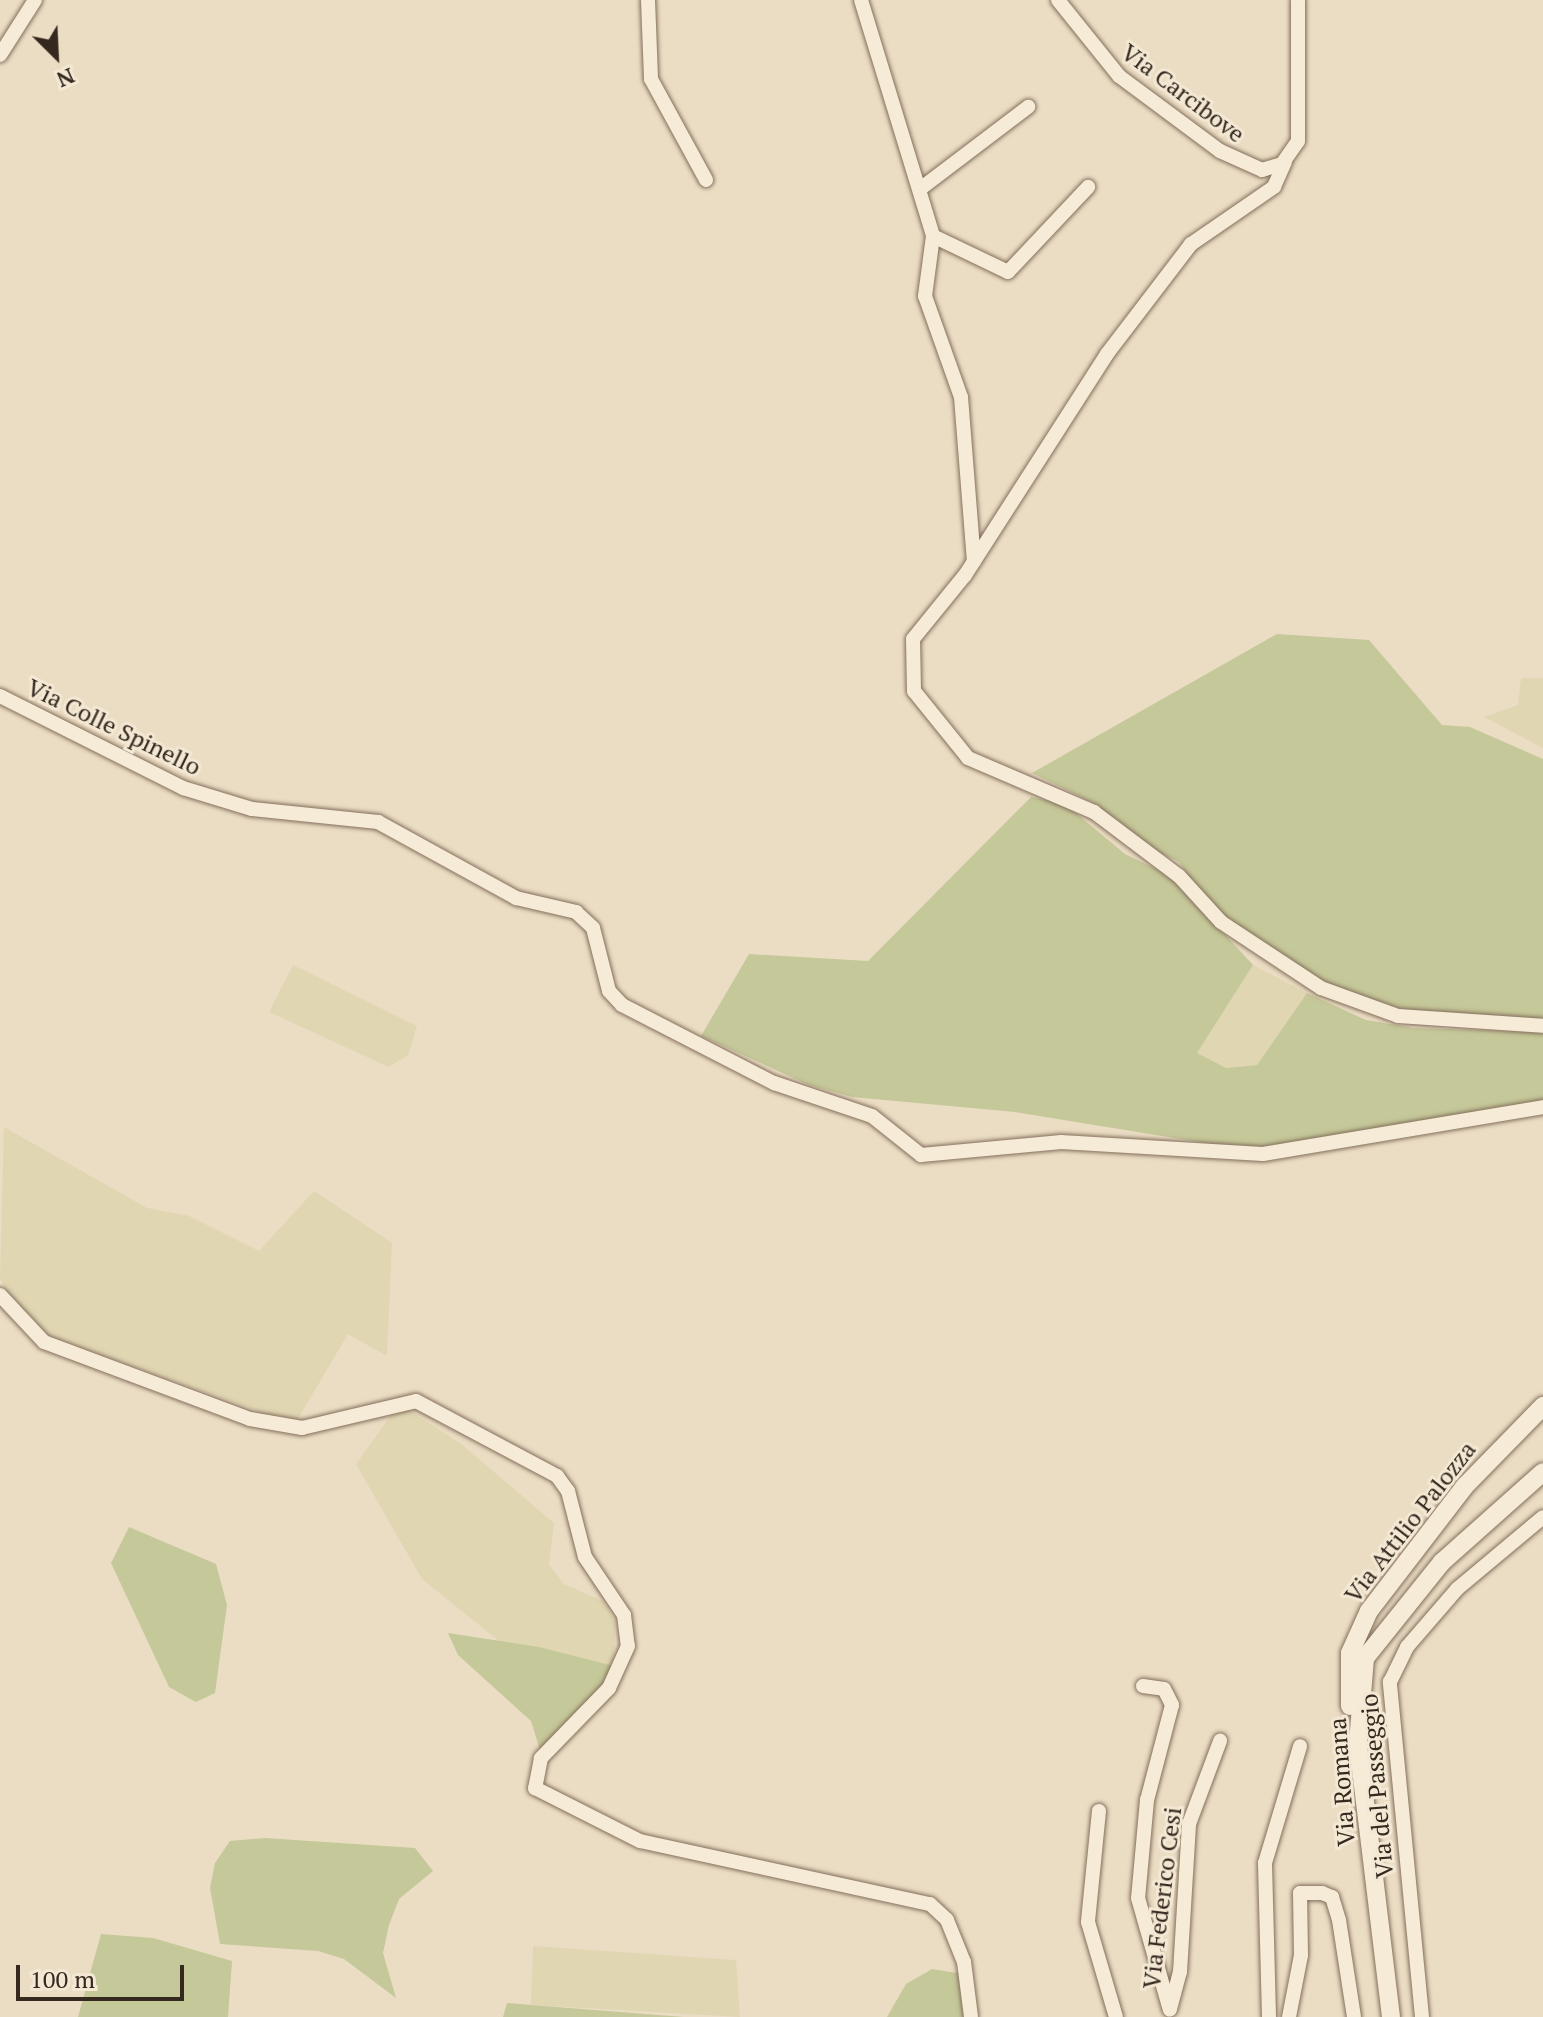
<!DOCTYPE html>
<html>
<head>
<meta charset="utf-8">
<style>
  body { margin:0 }
  #map { position:relative; width:1543px; height:2017px; overflow:hidden; background:#ebddc4; font-family:"PT Serif",serif }
  div>[style] { position:absolute }
  .farmland>* { inset:0; background:#e0d6b2 }
  .green>* { inset:0; background:#c5c899 }
  .roads { filter:drop-shadow(0 0 2px #846f5c) drop-shadow(0 0 2px #846f5c) }
  .street>* { height:14px; margin:-7px; padding:0 7px; transform-origin:7px; border-radius:7px; background:#f6ebd7 }
  .secondary>* { height:18px; margin:-9px; padding:0 9px; transform-origin:9px; border-radius:9px; background:#f6ebd7 }
  span { translate:-50% -50%; white-space:nowrap; text-align:center; line-height:1.15; -webkit-text-stroke:6px #f3e8d3; paint-order:stroke }
  .street-label { font-size:24px; color:#35281f }
  .north { position:absolute; left:16px; top:16px; width:80px; height:80px; -webkit-text-stroke:6px #f3e8d3; paint-order:stroke; rotate:156deg; font-size:22px; font-weight:700; line-height:32px; text-align:center; color:#35281f }
  .north::after { content:''; display:block; margin:auto; width:28px; height:36px; background:#35281f; clip-path:polygon(50% 0,100% 100%,50% 72%,0 100%) }
  .scale { position:absolute; left:16px; top:1965px; width:168px; height:36px; box-sizing:border-box; border:4px solid #35281f; border-top:0; padding-left:10px; font-size:24px; line-height:28px; white-space:nowrap; color:#35281f; -webkit-text-stroke:6px #f3e8d3; paint-order:stroke }
</style>
</head>
<body>
<div id="map">
  <div class="farmland">
    <i style="clip-path:polygon(1521px 678px,1543px 678px,1543px 748px,1484px 717px,1518px 705px)"></i>
    <i style="clip-path:polygon(293px 965px,417px 1026px,408px 1055px,389px 1067px,269px 1012px)"></i>
    <i style="clip-path:polygon(1253px 965px,1307px 993px,1257px 1065px,1226px 1068px,1196px 1053px)"></i>
    <i style="clip-path:polygon(4px 1127px,147px 1208px,189px 1216px,259px 1251px,314px 1191px,392px 1243px,387px 1356px,348px 1334px,295px 1424px,48px 1336px,19px 1315px,0 1278px)"></i>
    <i style="clip-path:polygon(399px 1404px,460px 1443px,554px 1523px,549px 1565px,564px 1584px,603px 1601px,615px 1621px,614px 1666px,499px 1641px,422px 1579px,356px 1464px)"></i>
    <i style="clip-path:polygon(533px 1946px,736px 1960px,740px 2017px,531px 2005px)"></i>
  </div>
  <div class="green">
    <i style="clip-path:polygon(1277px 634px,1369px 640px,1442px 725px,1470px 727px,1543px 759px,1543px 1020px,1417px 1012px,1373px 1003px,1297px 971px,1211px 909px,1179px 862px,1128px 837px,1098px 805px,1032px 773px)"></i>
    <i style="clip-path:polygon(1031px 797px,1065px 804px,1125px 854px,1171px 876px,1253px 965px,1197px 1053px,1226px 1068px,1257px 1065px,1307px 993px,1366px 1020px,1414px 1028px,1543px 1032px,1543px 1104px,1248px 1150px,1015px 1112px,852px 1097px,809px 1085px,701px 1036px,749px 954px,868px 961px)"></i>
    <i style="clip-path:polygon(129px 1527px,216px 1564px,227px 1605px,215px 1693px,196px 1702px,169px 1687px,111px 1563px)"></i>
    <i style="clip-path:polygon(448px 1633px,539px 1647px,614px 1666px,592px 1702px,540px 1750px,531px 1721px,458px 1655px)"></i>
    <i style="clip-path:polygon(265px 1838px,415px 1848px,433px 1871px,399px 1899px,389px 1925px,383px 1953px,396px 1998px,344px 1959px,318px 1951px,220px 1944px,210px 1888px,215px 1863px,230px 1841px)"></i>
    <i style="clip-path:polygon(101px 1934px,153px 1938px,232px 1961px,228px 2017px,78px 2017px)"></i>
    <i style="clip-path:polygon(932px 1969px,963px 1974px,967px 2017px,887px 2017px,906px 1984px)"></i>
    <i style="clip-path:polygon(507px 2003px,531px 2005px,684px 2017px,503px 2017px)"></i>
  </div>
  <div class="roads">
    <div class="street">
      <i style="left:648px;top:0;width:79px;rotate:87.8deg"></i>
      <i style="left:651px;top:79px;width:115px;rotate:61.4deg"></i>
      <i style="left:861px;top:0;width:247px;rotate:73deg"></i>
      <i style="left:933px;top:236px;width:61px;rotate:97.6deg"></i>
      <i style="left:925px;top:296px;width:107px;rotate:70.4deg"></i>
      <i style="left:961px;top:397px;width:165px;rotate:85.5deg"></i>
      <i style="left:1058px;top:0;width:97px;rotate:51.2deg"></i>
      <i style="left:1119px;top:76px;width:126px;rotate:36.6deg"></i>
      <i style="left:1220px;top:151px;width:46px;rotate:24.3deg"></i>
      <i style="left:1262px;top:170px;width:21px;rotate:-17deg"></i>
      <i style="left:1282px;top:164px;width:28px;rotate:-55deg"></i>
      <i style="left:1298px;top:141px;width:141px;rotate:-90deg"></i>
      <i style="left:0;top:55px;width:65px;rotate:-57.5deg"></i>
      <i style="left:1285px;top:162px;width:27px;rotate:114deg"></i>
      <i style="left:1274px;top:187px;width:101px;rotate:145.5deg"></i>
      <i style="left:1191px;top:244px;width:138px;rotate:127.4deg"></i>
      <i style="left:1107px;top:354px;width:263px;rotate:122.7deg"></i>
      <i style="left:965px;top:575px;width:82px;rotate:129.1deg"></i>
      <i style="left:913px;top:639px;width:52px;rotate:88.9deg"></i>
      <i style="left:914px;top:691px;width:86px;rotate:51.1deg"></i>
      <i style="left:968px;top:758px;width:137px;rotate:23.2deg"></i>
      <i style="left:1094px;top:812px;width:106px;rotate:37deg"></i>
      <i style="left:1179px;top:876px;width:62px;rotate:47.6deg"></i>
      <i style="left:1221px;top:922px;width:120px;rotate:33.4deg"></i>
      <i style="left:1321px;top:988px;width:82px;rotate:20deg"></i>
      <i style="left:1398px;top:1016px;width:145px;rotate:3.9deg"></i>
      <i style="left:920px;top:189px;width:136px;rotate:-37.2deg"></i>
      <i style="left:933px;top:236px;width:83px;rotate:25.6deg"></i>
      <i style="left:1008px;top:272px;width:117px;rotate:-46.7deg"></i>
      <i style="left:0;top:696px;width:205px;rotate:26.7deg"></i>
      <i style="left:183px;top:788px;width:72px;rotate:16.9deg"></i>
      <i style="left:252px;top:809px;width:127px;rotate:5.9deg"></i>
      <i style="left:378px;top:822px;width:158px;rotate:28.8deg"></i>
      <i style="left:516px;top:898px;width:62px;rotate:13.1deg"></i>
      <i style="left:576px;top:912px;width:23px;rotate:43deg"></i>
      <i style="left:593px;top:928px;width:65px;rotate:75.7deg"></i>
      <i style="left:609px;top:991px;width:19px;rotate:47deg"></i>
      <i style="left:622px;top:1005px;width:171px;rotate:27.2deg"></i>
      <i style="left:774px;top:1083px;width:103px;rotate:18.6deg"></i>
      <i style="left:872px;top:1116px;width:63px;rotate:38.5deg"></i>
      <i style="left:921px;top:1155px;width:141px;rotate:-5.3deg"></i>
      <i style="left:1061px;top:1142px;width:202px;rotate:3.4deg"></i>
      <i style="left:1263px;top:1154px;width:284px;rotate:-9.5deg"></i>
      <i style="left:0;top:1295px;width:64px;rotate:46.9deg"></i>
      <i style="left:44px;top:1342px;width:220px;rotate:20.5deg"></i>
      <i style="left:250px;top:1419px;width:53px;rotate:9.8deg"></i>
      <i style="left:302px;top:1428px;width:117px;rotate:-13.3deg"></i>
      <i style="left:416px;top:1401px;width:160px;rotate:28deg"></i>
      <i style="left:557px;top:1476px;width:19px;rotate:54deg"></i>
      <i style="left:568px;top:1491px;width:68px;rotate:75.6deg"></i>
      <i style="left:585px;top:1557px;width:70px;rotate:56.1deg"></i>
      <i style="left:624px;top:1615px;width:31px;rotate:83deg"></i>
      <i style="left:628px;top:1646px;width:46px;rotate:114.3deg"></i>
      <i style="left:609px;top:1688px;width:98px;rotate:134.2deg"></i>
      <i style="left:541px;top:1758px;width:31px;rotate:101deg"></i>
      <i style="left:535px;top:1788px;width:118px;rotate:26.8deg"></i>
      <i style="left:640px;top:1841px;width:297px;rotate:12.3deg"></i>
      <i style="left:930px;top:1904px;width:23px;rotate:43deg"></i>
      <i style="left:947px;top:1920px;width:45px;rotate:68deg"></i>
      <i style="left:964px;top:1962px;width:55px;rotate:82.7deg"></i>
      <i style="left:1143px;top:1686px;width:21px;rotate:8deg"></i>
      <i style="left:1164px;top:1689px;width:18px;rotate:63deg"></i>
      <i style="left:1172px;top:1705px;width:98px;rotate:104.7deg"></i>
      <i style="left:1147px;top:1800px;width:98px;rotate:95.2deg"></i>
      <i style="left:1138px;top:1898px;width:116px;rotate:74.1deg"></i>
      <i style="left:1099px;top:1811px;width:112px;rotate:95.7deg"></i>
      <i style="left:1088px;top:1922px;width:99px;rotate:73.6deg"></i>
      <i style="left:1170px;top:2009px;width:38px;rotate:-75deg"></i>
      <i style="left:1180px;top:1972px;width:148px;rotate:-86.5deg"></i>
      <i style="left:1189px;top:1824px;width:89px;rotate:-69.5deg"></i>
      <i style="left:1269px;top:2017px;width:154px;rotate:-91.5deg"></i>
      <i style="left:1265px;top:1863px;width:122px;rotate:-73.3deg"></i>
      <i style="left:1289px;top:2017px;width:63px;rotate:-79deg"></i>
      <i style="left:1301px;top:1955px;width:62px;rotate:-90.9deg"></i>
      <i style="left:1300px;top:1893px;width:22px"></i>
      <i style="left:1322px;top:1893px;width:11px;rotate:22deg"></i>
      <i style="left:1332px;top:1897px;width:24px;rotate:73deg"></i>
      <i style="left:1339px;top:1920px;width:98px;rotate:81.2deg"></i>
      <i style="left:1422px;top:2017px;width:337px;rotate:-95.5deg"></i>
      <i style="left:1390px;top:1682px;width:39px;rotate:-64deg"></i>
      <i style="left:1407px;top:1647px;width:77px;rotate:-49.2deg"></i>
      <i style="left:1457px;top:1589px;width:112px;rotate:-39.9deg"></i>
    </div>
    <div class="secondary">
      <i style="left:1350px;top:1706px;width:53px;rotate:-90deg"></i>
      <i style="left:1350px;top:1653px;width:46px;rotate:-65.7deg"></i>
      <i style="left:1369px;top:1611px;width:158px;rotate:-52.5deg"></i>
      <i style="left:1465px;top:1486px;width:112px;rotate:-45.7deg"></i>
      <i style="left:1391px;top:2017px;width:276px;rotate:-96.9deg"></i>
      <i style="left:1358px;top:1743px;width:85px;rotate:-85.3deg"></i>
      <i style="left:1365px;top:1658px;width:123px;rotate:-51.3deg"></i>
      <i style="left:1442px;top:1562px;width:135px;rotate:-41.7deg"></i>
    </div>
  </div>
  <div class="street-label">
    <span style="left:1183px;top:93px;rotate:37deg">Via Carcibove</span>
    <span style="left:114px;top:727px;rotate:26deg">Via Colle Spinello</span>
    <span style="left:1410px;top:1522px;rotate:-52deg">Via Attilio Palozza</span>
    <span style="left:1342px;top:1782px;rotate:-94deg">Via Romana</span>
    <span style="left:1377px;top:1786px;rotate:-95deg">Via del Passeggio</span>
    <span style="left:1162px;top:1898px;rotate:-83deg">Via Federico Cesi</span>
  </div>
  <div class="north">N</div>
  <div class="scale">100 m</div>
</div>
</body>
</html>
